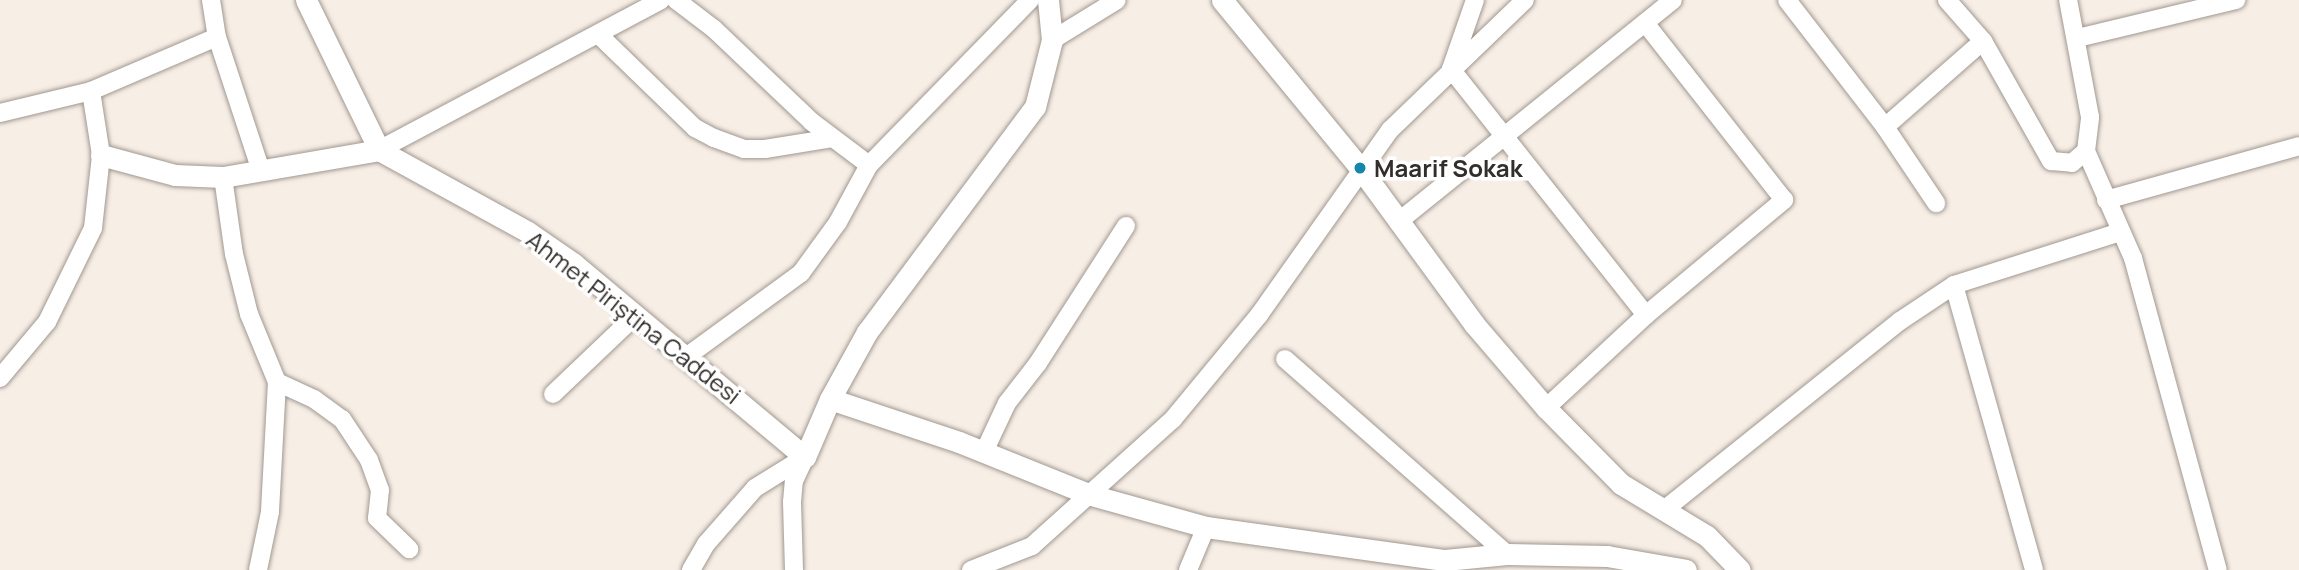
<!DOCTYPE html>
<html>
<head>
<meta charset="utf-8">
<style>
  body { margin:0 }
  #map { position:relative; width:2299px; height:570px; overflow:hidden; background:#f7eee6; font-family:Manrope,sans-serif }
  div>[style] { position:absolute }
  .roads { filter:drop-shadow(0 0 2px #a09890) drop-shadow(0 0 2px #a09890) }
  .minor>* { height:18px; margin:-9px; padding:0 9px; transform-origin:9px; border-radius:9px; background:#fff }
  .tertiary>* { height:21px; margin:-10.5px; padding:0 10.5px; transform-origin:10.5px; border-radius:10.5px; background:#fff }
  .dots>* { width:19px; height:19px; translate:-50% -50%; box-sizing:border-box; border:4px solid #fff; border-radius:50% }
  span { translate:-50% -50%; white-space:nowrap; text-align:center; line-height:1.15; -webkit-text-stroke:7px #fff; paint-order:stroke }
  .poi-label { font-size:24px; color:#312e2b; font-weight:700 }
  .left { translate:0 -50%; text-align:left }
  .street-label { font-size:24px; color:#312e2b }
</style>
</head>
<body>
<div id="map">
  <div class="roads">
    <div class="minor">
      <i style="left:211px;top:0;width:37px;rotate:81deg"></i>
      <i style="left:217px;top:37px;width:138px;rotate:71.8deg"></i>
      <i style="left:676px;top:0;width:48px;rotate:37.3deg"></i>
      <i style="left:714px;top:29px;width:135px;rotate:43.5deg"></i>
      <i style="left:812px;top:122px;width:71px;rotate:37deg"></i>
      <i style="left:1475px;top:0;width:73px;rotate:109.2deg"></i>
      <i style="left:1451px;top:69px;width:314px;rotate:51.6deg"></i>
      <i style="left:1787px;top:0;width:160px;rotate:52.3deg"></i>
      <i style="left:1885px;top:127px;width:92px;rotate:56.1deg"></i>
      <i style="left:1947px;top:0;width:55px;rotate:48.7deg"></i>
      <i style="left:1983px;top:41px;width:138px;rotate:60.5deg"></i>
      <i style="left:2051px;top:161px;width:21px;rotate:5deg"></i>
      <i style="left:2072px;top:163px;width:18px;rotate:-41deg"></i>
      <i style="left:2086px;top:151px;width:34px;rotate:-83deg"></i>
      <i style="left:2090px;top:117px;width:119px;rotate:-100.6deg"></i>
      <i style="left:600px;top:36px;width:132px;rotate:44.1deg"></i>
      <i style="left:695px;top:128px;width:21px;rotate:28deg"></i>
      <i style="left:714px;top:138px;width:32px;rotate:20deg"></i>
      <i style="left:744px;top:149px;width:21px"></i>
      <i style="left:765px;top:149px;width:68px;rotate:-9.3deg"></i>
      <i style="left:2078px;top:38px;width:163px;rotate:-13.5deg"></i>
      <i style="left:1052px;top:40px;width:76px;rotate:-31.6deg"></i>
      <i style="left:0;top:113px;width:94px;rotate:-13.6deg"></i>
      <i style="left:91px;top:91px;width:137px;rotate:-23.2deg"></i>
      <i style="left:1885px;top:127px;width:130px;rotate:-41.3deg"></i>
      <i style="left:379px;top:150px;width:319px;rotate:-28deg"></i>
      <i style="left:2086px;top:151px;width:117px;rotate:66.3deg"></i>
      <i style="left:2133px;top:258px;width:323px;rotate:74.8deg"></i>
      <i style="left:223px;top:177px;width:78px;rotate:81.9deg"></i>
      <i style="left:234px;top:254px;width:62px;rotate:76deg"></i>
      <i style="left:249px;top:314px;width:74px;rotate:67.6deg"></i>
      <i style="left:277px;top:382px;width:130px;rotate:93.1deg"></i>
      <i style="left:270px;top:512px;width:59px;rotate:101.7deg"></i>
      <i style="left:2106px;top:200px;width:200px;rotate:-15.6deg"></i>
      <i style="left:1398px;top:222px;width:353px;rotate:-38.9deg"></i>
      <i style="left:1954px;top:285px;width:296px;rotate:74.3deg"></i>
      <i style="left:686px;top:357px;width:142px;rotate:-36.1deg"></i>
      <i style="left:801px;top:273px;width:63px;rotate:-54deg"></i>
      <i style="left:838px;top:222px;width:65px;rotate:-61.5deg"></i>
      <i style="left:869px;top:165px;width:231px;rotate:-45.7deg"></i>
      <i style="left:1285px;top:359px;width:295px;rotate:41.3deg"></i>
      <i style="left:0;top:378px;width:73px;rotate:-50deg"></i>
      <i style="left:47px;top:322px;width:105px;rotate:-63.9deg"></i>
      <i style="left:93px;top:228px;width:73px;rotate:-83.7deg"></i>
      <i style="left:101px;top:155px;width:65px;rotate:-98.9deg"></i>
      <i style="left:277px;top:382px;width:41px;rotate:24.7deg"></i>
      <i style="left:314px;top:399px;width:34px;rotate:36deg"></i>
      <i style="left:342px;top:419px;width:49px;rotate:56.6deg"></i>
      <i style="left:369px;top:460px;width:32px;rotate:70deg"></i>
      <i style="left:380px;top:490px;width:28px;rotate:96deg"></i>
      <i style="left:377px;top:518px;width:45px;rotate:44.1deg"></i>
      <i style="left:553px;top:394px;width:115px;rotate:-43.6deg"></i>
      <i style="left:1546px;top:408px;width:137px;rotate:-42.9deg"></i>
      <i style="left:1646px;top:315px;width:180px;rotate:-39.8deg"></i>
      <i style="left:1784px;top:200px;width:225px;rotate:-128.1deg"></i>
      <i style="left:984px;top:452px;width:54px;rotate:-64.9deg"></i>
      <i style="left:1007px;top:403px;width:51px;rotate:-52.2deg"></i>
      <i style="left:1038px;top:363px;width:163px;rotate:-57.3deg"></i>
      <i style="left:1664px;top:510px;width:302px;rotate:-38.7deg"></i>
      <i style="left:1900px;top:321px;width:65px;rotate:-33.7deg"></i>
      <i style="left:1954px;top:285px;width:174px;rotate:-17.7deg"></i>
      <i style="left:691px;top:570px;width:30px;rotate:-60deg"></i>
      <i style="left:706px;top:544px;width:74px;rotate:-48.8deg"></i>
      <i style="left:755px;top:488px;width:59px;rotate:-31.8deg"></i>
      <i style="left:794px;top:570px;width:68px;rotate:-91.7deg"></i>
      <i style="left:792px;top:502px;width:21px;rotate:-85deg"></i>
      <i style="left:794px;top:481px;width:26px;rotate:-65deg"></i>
      <i style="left:971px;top:570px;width:66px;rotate:-21.5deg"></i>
      <i style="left:1032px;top:546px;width:190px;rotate:-42deg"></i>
      <i style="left:1173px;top:419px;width:135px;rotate:-50.4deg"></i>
      <i style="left:1259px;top:315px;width:227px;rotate:-54.7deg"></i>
      <i style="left:1390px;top:130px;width:187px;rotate:-43.9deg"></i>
      <i style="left:1188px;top:570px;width:47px;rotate:-67.3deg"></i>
    </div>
    <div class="tertiary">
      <i style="left:306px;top:0;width:167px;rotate:64deg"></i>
      <i style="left:1222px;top:0;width:217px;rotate:50.6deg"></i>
      <i style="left:1360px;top:168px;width:193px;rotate:53.8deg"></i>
      <i style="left:1474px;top:324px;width:111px;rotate:49.4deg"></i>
      <i style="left:1546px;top:408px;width:107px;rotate:45.4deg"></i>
      <i style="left:1621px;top:484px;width:100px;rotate:31.2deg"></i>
      <i style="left:1707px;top:536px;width:47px;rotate:45.9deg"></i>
      <i style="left:379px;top:150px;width:170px;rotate:28.8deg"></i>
      <i style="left:528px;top:232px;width:56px;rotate:34.8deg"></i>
      <i style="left:574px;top:264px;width:301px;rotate:39.9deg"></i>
      <i style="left:805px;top:457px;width:63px;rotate:-66.7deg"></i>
      <i style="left:830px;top:399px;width:77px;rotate:-61.1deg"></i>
      <i style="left:867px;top:332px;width:281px;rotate:-53.3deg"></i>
      <i style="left:1035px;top:107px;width:69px;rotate:-75.8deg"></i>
      <i style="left:1052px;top:40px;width:40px;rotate:-95.7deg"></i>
      <i style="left:101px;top:155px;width:77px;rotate:15.1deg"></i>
      <i style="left:175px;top:175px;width:48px;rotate:2.4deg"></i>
      <i style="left:223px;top:177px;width:158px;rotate:-9.8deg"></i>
      <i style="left:830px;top:399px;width:136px;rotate:18.4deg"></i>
      <i style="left:959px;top:442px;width:142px;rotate:21.9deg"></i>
      <i style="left:1091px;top:495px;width:119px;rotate:15.5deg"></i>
      <i style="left:1206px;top:527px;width:241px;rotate:7.9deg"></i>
      <i style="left:1445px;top:560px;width:62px;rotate:-5.5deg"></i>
      <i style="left:1507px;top:554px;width:100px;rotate:1.1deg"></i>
      <i style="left:1607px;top:556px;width:80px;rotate:10deg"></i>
    </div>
  </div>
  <div class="dots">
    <i style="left:1360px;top:168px;background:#1685ac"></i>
  </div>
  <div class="poi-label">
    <span class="left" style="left:1374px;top:168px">Maarif Sokak</span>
  </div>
  <div class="street-label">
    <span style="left:634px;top:317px;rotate:38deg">Ahmet Piriştina Caddesi</span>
  </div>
</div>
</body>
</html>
